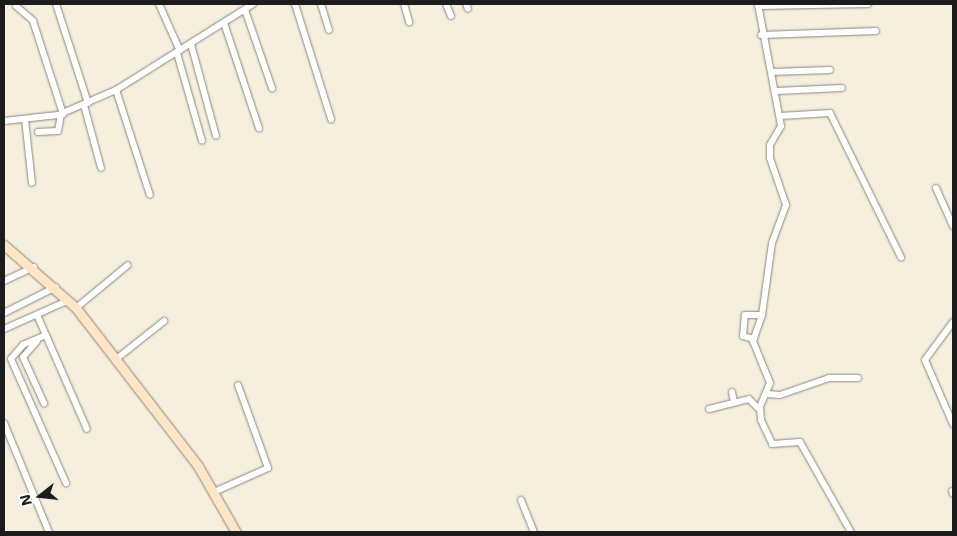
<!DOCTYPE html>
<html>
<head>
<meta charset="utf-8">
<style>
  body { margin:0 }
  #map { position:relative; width:957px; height:536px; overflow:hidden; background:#f7efde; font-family:"Shantell Sans",sans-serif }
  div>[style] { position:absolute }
  .roads { filter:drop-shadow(0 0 1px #8a867d) drop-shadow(0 0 1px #8a867d) }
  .minor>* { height:6px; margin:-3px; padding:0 3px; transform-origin:3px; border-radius:3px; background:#fff }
  .secondary>* { height:9px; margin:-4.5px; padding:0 4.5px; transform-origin:4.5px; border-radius:4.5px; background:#fee5c5 }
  span { translate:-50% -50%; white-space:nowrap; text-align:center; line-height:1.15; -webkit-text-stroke:5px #fff; paint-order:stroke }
  .frame { position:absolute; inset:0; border:5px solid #1c1c1c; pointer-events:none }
  .north { position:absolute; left:15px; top:471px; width:50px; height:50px; -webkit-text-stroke:4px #fff; paint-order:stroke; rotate:254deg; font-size:14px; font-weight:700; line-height:20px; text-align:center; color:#1c1c1c }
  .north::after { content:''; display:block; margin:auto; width:18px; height:22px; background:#1c1c1c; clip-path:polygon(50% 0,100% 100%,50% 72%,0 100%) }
</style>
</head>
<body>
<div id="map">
  <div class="roads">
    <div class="minor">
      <i style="left:56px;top:4px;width:104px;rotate:72.1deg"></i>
      <i style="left:159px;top:4px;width:51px;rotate:65.9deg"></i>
      <i style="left:295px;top:4px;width:121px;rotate:72.6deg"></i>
      <i style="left:321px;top:4px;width:27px;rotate:73deg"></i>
      <i style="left:404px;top:4px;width:19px;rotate:74deg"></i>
      <i style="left:446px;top:4px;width:13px;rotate:67deg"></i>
      <i style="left:466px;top:4px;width:5px;rotate:68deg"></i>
      <i style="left:758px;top:4px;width:124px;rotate:79.3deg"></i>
      <i style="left:781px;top:126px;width:22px;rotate:120deg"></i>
      <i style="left:770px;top:145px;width:13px;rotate:90deg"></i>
      <i style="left:770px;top:158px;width:50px;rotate:71.2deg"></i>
      <i style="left:786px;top:205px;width:40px;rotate:110.2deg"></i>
      <i style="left:772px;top:243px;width:73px;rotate:97.9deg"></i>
      <i style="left:762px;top:315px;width:28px;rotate:109deg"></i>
      <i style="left:753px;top:341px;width:45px;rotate:68deg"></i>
      <i style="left:770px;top:383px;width:25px;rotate:113deg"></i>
      <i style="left:760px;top:406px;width:14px;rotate:86deg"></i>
      <i style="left:761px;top:420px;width:26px;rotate:65deg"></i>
      <i style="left:772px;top:444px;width:28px;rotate:-4deg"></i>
      <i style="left:800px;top:442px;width:103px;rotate:60.5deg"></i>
      <i style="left:16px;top:6px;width:23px;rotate:41deg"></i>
      <i style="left:33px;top:21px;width:98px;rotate:72.1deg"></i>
      <i style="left:758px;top:6px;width:110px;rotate:-1deg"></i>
      <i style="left:245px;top:10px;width:83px;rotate:70.9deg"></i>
      <i style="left:224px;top:23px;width:111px;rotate:71.6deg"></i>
      <i style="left:761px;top:35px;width:115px;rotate:-2deg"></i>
      <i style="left:191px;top:44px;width:95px;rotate:74.8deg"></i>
      <i style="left:177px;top:53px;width:91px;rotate:74.1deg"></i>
      <i style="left:772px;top:72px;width:58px;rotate:-2deg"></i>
      <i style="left:116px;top:90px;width:110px;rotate:72.1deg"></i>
      <i style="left:776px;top:91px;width:66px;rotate:-2.6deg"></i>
      <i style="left:84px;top:105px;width:65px;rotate:74.9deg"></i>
      <i style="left:780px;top:116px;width:50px;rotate:-3.4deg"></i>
      <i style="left:830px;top:113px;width:161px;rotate:63.8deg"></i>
      <i style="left:25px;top:119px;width:64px;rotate:83.8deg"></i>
      <i style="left:4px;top:121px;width:54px;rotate:-6.3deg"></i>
      <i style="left:58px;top:115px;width:63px;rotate:-23.3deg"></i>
      <i style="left:116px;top:90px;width:162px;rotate:-32.1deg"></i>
      <i style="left:38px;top:132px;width:20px;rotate:-3deg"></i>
      <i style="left:58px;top:131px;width:17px;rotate:-80deg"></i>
      <i style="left:936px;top:188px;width:42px;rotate:65.9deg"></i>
      <i style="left:4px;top:281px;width:33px;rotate:-25deg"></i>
      <i style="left:76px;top:308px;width:67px;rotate:-39.6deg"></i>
      <i style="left:4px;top:313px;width:58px;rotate:-26.6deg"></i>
      <i style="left:38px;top:317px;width:122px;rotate:66.4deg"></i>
      <i style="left:953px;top:322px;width:47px;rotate:126.4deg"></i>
      <i style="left:925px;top:360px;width:70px;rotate:66.4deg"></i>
      <i style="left:4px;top:329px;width:71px;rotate:-24deg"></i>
      <i style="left:46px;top:335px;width:25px;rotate:157deg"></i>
      <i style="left:23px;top:345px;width:18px;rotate:131deg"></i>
      <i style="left:11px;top:359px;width:136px;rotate:66.1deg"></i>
      <i style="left:754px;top:339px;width:11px;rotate:-165deg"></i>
      <i style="left:743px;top:336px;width:21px;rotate:-85deg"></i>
      <i style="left:745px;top:315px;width:17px"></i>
      <i style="left:37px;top:341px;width:21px;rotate:131deg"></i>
      <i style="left:23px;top:357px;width:51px;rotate:65.5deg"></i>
      <i style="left:115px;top:360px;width:63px;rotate:-38.5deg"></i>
      <i style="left:732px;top:392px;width:10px;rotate:79deg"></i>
      <i style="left:768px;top:394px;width:12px;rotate:5deg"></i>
      <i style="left:780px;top:395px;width:52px;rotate:-19.1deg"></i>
      <i style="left:829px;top:378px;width:29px"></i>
      <i style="left:709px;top:409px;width:41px;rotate:-14deg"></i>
      <i style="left:749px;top:399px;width:14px;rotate:45deg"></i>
      <i style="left:4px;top:423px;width:118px;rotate:67.6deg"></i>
      <i style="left:952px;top:491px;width:3px;rotate:72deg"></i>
      <i style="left:214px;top:492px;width:59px;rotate:-24deg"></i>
      <i style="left:268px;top:468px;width:88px;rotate:-109.9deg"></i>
      <i style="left:521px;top:500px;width:35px;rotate:68deg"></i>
    </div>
    <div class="secondary">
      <i style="left:4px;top:245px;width:96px;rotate:41.2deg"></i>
      <i style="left:76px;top:308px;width:200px;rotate:52.3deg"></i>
      <i style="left:198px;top:466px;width:76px;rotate:60.1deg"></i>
    </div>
  </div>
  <div class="frame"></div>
  <div class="north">N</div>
</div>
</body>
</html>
